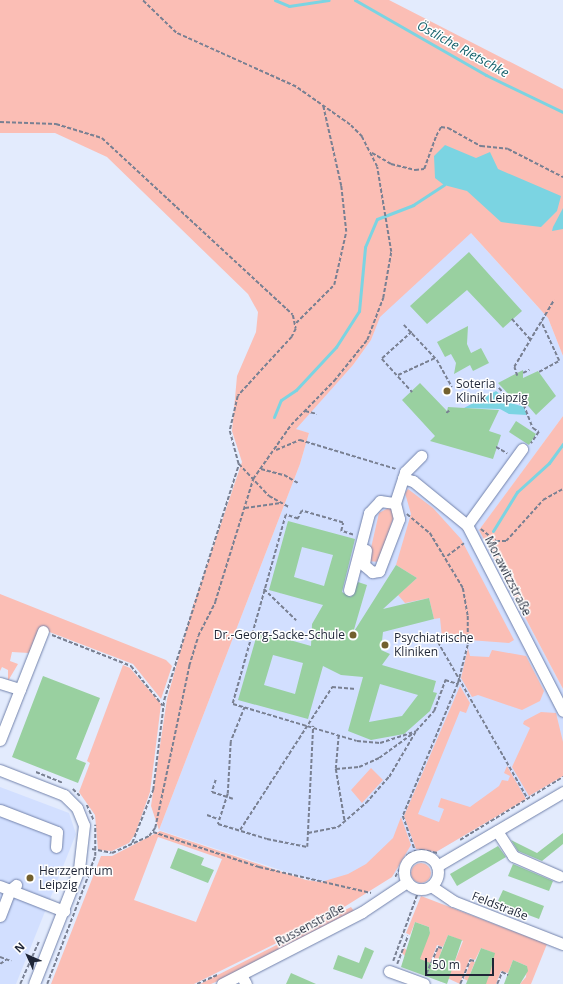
<!DOCTYPE html>
<html>
<head>
<meta charset="utf-8">
<style>
  body { margin:0 }
  #map { position:relative; width:563px; height:984px; overflow:hidden; background:#e3ebfd; font-family:"Open Sans",sans-serif }
  div>[style] { position:absolute }
  .built>* { inset:0; background:#d2dfff }
  .green>* { inset:0; background:#fbbeb5 }
  .round { border-radius:50% }
  .water>* { inset:0; background:#7bd4e2 }
  .stream>* { height:3px; margin:-1.5px; padding:0 1.5px; transform-origin:1.5px; border-radius:1.5px; background:#7bd4e2 }
  .building>* { inset:0; background:#99d0a0 }
  .path>* { height:1.5px; margin-top:-0.75px; transform-origin:0; background:repeating-linear-gradient(90deg,#798092 0 4px,transparent 0 6px) }
  .roads { filter:drop-shadow(0 0 1px #7282ab) drop-shadow(0 0 1px #7282ab) }
  .minor>* { height:11px; margin:-5.5px; padding:0 5.5px; transform-origin:5.5px; border-radius:5.5px; background:#fff }
  .minor>.ring { margin:-5.5px; padding:0; box-sizing:content-box; background:none; border:11px solid #fff; border-radius:50% }
  .dots>* { width:11px; height:11px; translate:-50% -50%; box-sizing:border-box; border:2px solid #fff; border-radius:50% }
  span { translate:-50% -50%; white-space:nowrap; text-align:center; line-height:1.15; -webkit-text-stroke:3px #fff; paint-order:stroke }
  .poi-label { font-size:12px; color:#1f2637 }
  .left { translate:0 -50%; text-align:left }
  .right { translate:-100% -50%; text-align:right }
  .street-label { font-size:12px; color:#1f2637 }
  .water-label { font-size:13px; color:#19636d; font-style:italic }
  .north { position:absolute; left:8px; top:936px; width:40px; height:40px; -webkit-text-stroke:3px #fff; paint-order:stroke; rotate:315deg; font-size:11px; font-weight:700; line-height:16px; text-align:center; color:#1f2637 }
  .north::after { content:''; display:block; margin:auto; width:14px; height:18px; background:#1f2637; clip-path:polygon(50% 0,100% 100%,50% 72%,0 100%) }
  .scale { position:absolute; left:425px; top:958px; width:69px; height:18px; box-sizing:border-box; border:2px solid #1f2637; border-top:0; padding-left:5px; font-size:12px; line-height:14px; white-space:nowrap; color:#1f2637; -webkit-text-stroke:3px #fff; paint-order:stroke }
</style>
</head>
<body>
<div id="map">
  <div class="built">
    <i style="clip-path:polygon(470px 232px,548px 318px,563px 356px,563px 416px,479px 530px,563px 689px,563px 776px,436px 852px,421px 849px,408px 852px,400px 861px,396px 873px,359px 896px,159px 830px,300px 464px,309px 433px,295px 429px,353px 365px,371px 340px,379px 317px)"></i>
    <i style="clip-path:polygon(0 787px,69px 813px,76px 834px,16px 984px,0 984px)"></i>
  </div>
  <div class="green">
    <i style="clip-path:polygon(0 0,389px 0,563px 89px,563px 356px,548px 318px,471px 233px,380px 317px,371px 340px,353px 365px,296px 429px,309px 433px,300px 464px,159px 830px,151px 806px,167px 699px,193px 606px,242px 462px,232px 431px,237px 376px,256px 332px,258px 312px,248px 294px,107px 157px,55px 133px,0 133px)"></i>
    <i style="clip-path:polygon(563px 416px,563px 689px,479px 530px)"></i>
    <i style="clip-path:polygon(408px 489px,433px 508px,461px 539px,514px 640px,509px 643px,442px 638px,440px 618px,434px 619px,429px 598px,405px 603px,398px 595px,417px 578px,396px 565px,411px 514px,405px 493px)"></i>
    <i style="clip-path:polygon(390px 507px,395px 513px,379px 562px,368px 561px,379px 513px)"></i>
    <i style="clip-path:polygon(0 594px,166px 660px,172px 666px,161px 699px,133px 664px,39px 628px,29px 653px,12px 652px,10px 661px,18px 664px,8px 681px,8px 670px,2px 667px,0 671px)"></i>
    <i style="clip-path:polygon(468px 648px,470px 656px,489px 657px,492px 650px,526px 656px,544px 691px,540px 701px,522px 710px,478px 695px,472px 697px,461px 678px)"></i>
    <i style="clip-path:polygon(123px 665px,130px 668px,161px 704px,154px 761px,150px 792px,135px 834px,129px 843px,112px 851px,98px 850px,95px 815px,79px 792px,90px 763px,87px 761px)"></i>
    <i style="clip-path:polygon(460px 686px,470px 703px,466px 713px,460px 711px,418px 814px,439px 822px,444px 809px,438px 807px,441px 798px,470px 807px,499px 786px,502px 780px,508px 781px,510px 776px,504px 773px,507px 766px,526px 799px,436px 852px,416px 849px,404px 816px)"></i>
    <i style="clip-path:polygon(541px 712px,556px 713px,563px 742px,563px 776px,529px 796px,512px 767px,530px 728px,523px 724px,524px 721px)"></i>
    <i style="clip-path:polygon(371px 768px,383px 780px,362px 803px,351px 790px)"></i>
    <i style="clip-path:polygon(evenodd,401px 817px,411px 845px,392px 877px,325px 919px,194px 984px,51px 984px,101px 856px,112px 856px,160px 831px,306px 880px,321px 882px,348px 874px,366px 864px,393px 838px,401px 817px,158px 837px,222px 859px,196px 922px,134px 900px,158px 837px)"></i>
    <i class="round" style="left:411px;top:863px;width:20px;height:20px"></i>
    <i style="clip-path:polygon(421px 896px,547px 944px,531px 984px,520px 984px,526px 977px,527px 966px,513px 960px,508px 973px,501px 971px,496px 984px,475px 984px,464px 979px,471px 961px,475px 962px,470px 974px,493px 965px,494px 953px,481px 948px,475px 960px,470px 958px,460px 984px,445px 977px,440px 982px,442px 977px,431px 967px,438px 948px,442px 949px,438px 961px,453px 966px,463px 941px,448px 935px,443px 947px,437px 945px,425px 976px,402px 953px,404px 948px,410px 953px,430px 933px,429px 927px,415px 922px,410px 935px,406px 933px)"></i>
    <i style="clip-path:polygon(351px 907px,354px 911px,227px 977px,211px 984px,200px 984px)"></i>
  </div>
  <div class="water">
    <i style="clip-path:polygon(445px 145px,476px 158px,490px 152px,498px 169px,561px 196px,557px 211px,541px 227px,501px 222px,467px 191px,444px 185px,435px 178px,434px 156px)"></i>
    <i style="clip-path:polygon(563px 208px,563px 229px,552px 231px,553px 227px)"></i>
    <i style="clip-path:polygon(496px 391px,511px 403px,524px 407px,527px 415px,509px 414px,500px 409px,464px 408px)"></i>
  </div>
  <div class="stream">
    <i style="left:275px;top:0;width:15px;rotate:23deg"></i>
    <i style="left:289px;top:6px;width:40px;rotate:-8.5deg"></i>
    <i style="left:355px;top:0;width:151px;rotate:29.8deg"></i>
    <i style="left:486px;top:75px;width:85px;rotate:25.7deg"></i>
    <i style="left:274px;top:417px;width:18px;rotate:-68deg"></i>
    <i style="left:281px;top:400px;width:18px;rotate:-34deg"></i>
    <i style="left:296px;top:390px;width:59px;rotate:-47.1deg"></i>
    <i style="left:336px;top:347px;width:43px;rotate:-57.4deg"></i>
    <i style="left:359px;top:311px;width:64px;rotate:-84.6deg"></i>
    <i style="left:365px;top:247px;width:30px;rotate:-67deg"></i>
    <i style="left:377px;top:219px;width:39px;rotate:-21deg"></i>
    <i style="left:413px;top:205px;width:37px;rotate:-33deg"></i>
    <i style="left:493px;top:531px;width:46px;rotate:-58.4deg"></i>
    <i style="left:517px;top:492px;width:43px;rotate:-42.2deg"></i>
    <i style="left:549px;top:463px;width:24px;rotate:-54deg"></i>
  </div>
  <div class="building">
    <i style="clip-path:polygon(469px 252px,522px 311px,503px 328px,467px 290px,427px 324px,410px 306px)"></i>
    <i style="clip-path:polygon(468px 326px,467px 344px,471px 353px,481px 348px,489px 363px,473px 371px,470px 365px,454px 374px,456px 363px,451px 354px,445px 357px,437px 342px)"></i>
    <i style="clip-path:polygon(523px 370px,523px 378px,538px 371px,556px 396px,536px 415px,523px 400px,521px 403px,512px 398px,498px 383px)"></i>
    <i style="clip-path:polygon(420px 383px,447px 411px,448px 407px,499px 410px,489px 431px,501px 435px,493px 459px,430px 441px,435px 436px,402px 400px)"></i>
    <i style="clip-path:polygon(516px 421px,536px 434px,529px 445px,509px 432px)"></i>
    <i style="clip-path:polygon(evenodd,288px 521px,355px 539px,342px 592px,351px 597px,358px 582px,367px 585px,353px 633px,396px 565px,417px 578px,383px 609px,429px 598px,434px 619px,383px 632px,381px 650px,390px 654px,382px 665px,436px 681px,433px 692px,437px 693px,430px 711px,404px 734px,371px 740px,348px 731px,363px 677px,341px 675px,323px 666px,308px 719px,238px 700px,258px 631px,311px 646px,312px 624px,323px 605px,269px 590px,288px 521px,302px 547px,333px 555px,324px 586px,294px 577px,302px 547px,288px 521px,273px 655px,303px 663px,295px 694px,264px 685px,273px 655px,288px 521px,380px 684px,418px 695px,402px 716px,369px 722px,380px 684px)"></i>
    <i style="clip-path:polygon(43px 676px,100px 698px,76px 759px,86px 763px,78px 783px,12px 757px)"></i>
    <i style="clip-path:polygon(563px 833px,563px 844px,542px 861px,518px 851px,511px 840px,537px 853px)"></i>
    <i style="clip-path:polygon(498px 846px,506px 857px,457px 886px,450px 874px)"></i>
    <i style="clip-path:polygon(178px 848px,204px 858px,201px 865px,214px 870px,208px 883px,170px 868px)"></i>
    <i style="clip-path:polygon(513px 864px,553px 881px,549px 891px,508px 876px)"></i>
    <i style="clip-path:polygon(503px 890px,544px 906px,539px 919px,497px 903px)"></i>
    <i style="clip-path:polygon(415px 922px,429px 927px,430px 933px,420px 959px,436px 965px,448px 935px,462px 940px,447px 984px,401px 967px)"></i>
    <i style="clip-path:polygon(365px 947px,374px 951px,362px 979px,333px 969px,338px 955px,359px 963px)"></i>
    <i style="clip-path:polygon(481px 948px,495px 953px,490px 973px,486px 984px,466px 984px)"></i>
    <i style="clip-path:polygon(513px 960px,527px 966px,528px 971px,520px 984px,504px 984px)"></i>
    <i style="clip-path:polygon(291px 973px,316px 984px,286px 984px)"></i>
  </div>
  <div class="path">
    <i style="left:0;top:122px;width:56px;rotate:2deg"></i>
    <i style="left:56px;top:124px;width:48px;rotate:16.9deg"></i>
    <i style="left:102px;top:138px;width:260px;rotate:42.8deg"></i>
    <i style="left:293px;top:315px;width:14px;rotate:78deg"></i>
    <i style="left:296px;top:329px;width:9px;rotate:117deg"></i>
    <i style="left:292px;top:337px;width:80px;rotate:132.5deg"></i>
    <i style="left:238px;top:396px;width:36px;rotate:103deg"></i>
    <i style="left:230px;top:431px;width:34px;rotate:75deg"></i>
    <i style="left:239px;top:464px;width:44px;rotate:46.8deg"></i>
    <i style="left:269px;top:496px;width:23px;rotate:29deg"></i>
    <i style="left:372px;top:153px;width:22px;rotate:30deg"></i>
    <i style="left:391px;top:164px;width:25px;rotate:14deg"></i>
    <i style="left:415px;top:170px;width:9px;rotate:-6deg"></i>
    <i style="left:424px;top:169px;width:35px;rotate:-70deg"></i>
    <i style="left:436px;top:136px;width:10px;rotate:-61deg"></i>
    <i style="left:441px;top:127px;width:7px;rotate:8deg"></i>
    <i style="left:448px;top:128px;width:38px;rotate:29deg"></i>
    <i style="left:481px;top:146px;width:27px;rotate:6deg"></i>
    <i style="left:508px;top:149px;width:62px;rotate:27deg"></i>
    <i style="left:512px;top:319px;width:28px;rotate:48deg"></i>
    <i style="left:296px;top:323px;width:54px;rotate:-45deg"></i>
    <i style="left:334px;top:285px;width:54px;rotate:-77.2deg"></i>
    <i style="left:346px;top:232px;width:46px;rotate:-96.2deg"></i>
    <i style="left:341px;top:186px;width:82px;rotate:-102.7deg"></i>
    <i style="left:404px;top:325px;width:48px;rotate:46.7deg"></i>
    <i style="left:437px;top:360px;width:31px;rotate:61deg"></i>
    <i style="left:412px;top:332px;width:40px;rotate:138deg"></i>
    <i style="left:382px;top:359px;width:45px;rotate:47.7deg"></i>
    <i style="left:539px;top:372px;width:23px;rotate:-29deg"></i>
    <i style="left:559px;top:361px;width:43px;rotate:-114.8deg"></i>
    <i style="left:523px;top:373px;width:7px;rotate:-27deg"></i>
    <i style="left:398px;top:375px;width:41px;rotate:-24.7deg"></i>
    <i style="left:517px;top:376px;width:9px;rotate:-108deg"></i>
    <i style="left:514px;top:367px;width:78px;rotate:-59.2deg"></i>
    <i style="left:499px;top:388px;width:13px;rotate:48deg"></i>
    <i style="left:508px;top:398px;width:17px;rotate:24deg"></i>
    <i style="left:524px;top:405px;width:25px;rotate:69deg"></i>
    <i style="left:533px;top:428px;width:7px;rotate:34deg"></i>
    <i style="left:539px;top:432px;width:14px;rotate:124deg"></i>
    <i style="left:305px;top:411px;width:12px;rotate:14deg"></i>
    <i style="left:446px;top:413px;width:5px;rotate:-37deg"></i>
    <i style="left:496px;top:447px;width:13px;rotate:29deg"></i>
    <i style="left:276px;top:450px;width:26px;rotate:-23deg"></i>
    <i style="left:300px;top:440px;width:100px;rotate:16.8deg"></i>
    <i style="left:261px;top:469px;width:24px;rotate:15deg"></i>
    <i style="left:284px;top:475px;width:16px;rotate:30deg"></i>
    <i style="left:245px;top:508px;width:36px;rotate:-8deg"></i>
    <i style="left:407px;top:514px;width:30px;rotate:40deg"></i>
    <i style="left:430px;top:533px;width:64px;rotate:59deg"></i>
    <i style="left:463px;top:588px;width:28px;rotate:80deg"></i>
    <i style="left:468px;top:616px;width:29px;rotate:90deg"></i>
    <i style="left:468px;top:645px;width:40px;rotate:104.4deg"></i>
    <i style="left:481px;top:529px;width:19px;rotate:39deg"></i>
    <i style="left:496px;top:541px;width:10px"></i>
    <i style="left:506px;top:541px;width:55px;rotate:-47.9deg"></i>
    <i style="left:543px;top:500px;width:23px;rotate:-29deg"></i>
    <i style="left:353px;top:535px;width:13px;rotate:-162deg"></i>
    <i style="left:341px;top:531px;width:8px;rotate:-76deg"></i>
    <i style="left:343px;top:523px;width:43px;rotate:-163.7deg"></i>
    <i style="left:302px;top:511px;width:9px;rotate:117deg"></i>
    <i style="left:298px;top:519px;width:13px;rotate:-162deg"></i>
    <i style="left:286px;top:515px;width:196px;rotate:105.7deg"></i>
    <i style="left:233px;top:704px;width:129px;rotate:16.6deg"></i>
    <i style="left:357px;top:741px;width:23px;rotate:5deg"></i>
    <i style="left:380px;top:743px;width:38px;rotate:-18deg"></i>
    <i style="left:416px;top:731px;width:27px;rotate:-48deg"></i>
    <i style="left:434px;top:711px;width:33px;rotate:-70deg"></i>
    <i style="left:445px;top:680px;width:14px;rotate:17deg"></i>
    <i style="left:458px;top:684px;width:143px;rotate:112.6deg"></i>
    <i style="left:403px;top:816px;width:42px;rotate:70.7deg"></i>
    <i style="left:447px;top:556px;width:21px;rotate:-37deg"></i>
    <i style="left:264px;top:589px;width:45px;rotate:44.1deg"></i>
    <i style="left:52px;top:635px;width:85px;rotate:21.4deg"></i>
    <i style="left:131px;top:666px;width:51px;rotate:51.3deg"></i>
    <i style="left:438px;top:642px;width:181px;rotate:60.2deg"></i>
    <i style="left:245px;top:707px;width:38px;rotate:112deg"></i>
    <i style="left:231px;top:742px;width:52px;rotate:93.3deg"></i>
    <i style="left:228px;top:794px;width:32px;rotate:108deg"></i>
    <i style="left:218px;top:824px;width:51px;rotate:17deg"></i>
    <i style="left:267px;top:839px;width:41px;rotate:11.3deg"></i>
    <i style="left:307px;top:847px;width:121px;rotate:-87.2deg"></i>
    <i style="left:339px;top:735px;width:34px;rotate:95deg"></i>
    <i style="left:336px;top:769px;width:54px;rotate:80.4deg"></i>
    <i style="left:336px;top:769px;width:23px;rotate:-5deg"></i>
    <i style="left:359px;top:767px;width:22px;rotate:-24deg"></i>
    <i style="left:379px;top:758px;width:41px;rotate:-36deg"></i>
    <i style="left:36px;top:772px;width:29px;rotate:22deg"></i>
    <i style="left:216px;top:780px;width:13px;rotate:108deg"></i>
    <i style="left:212px;top:792px;width:22px;rotate:18deg"></i>
    <i style="left:73px;top:789px;width:10px;rotate:45deg"></i>
    <i style="left:87px;top:805px;width:17px;rotate:66deg"></i>
    <i style="left:207px;top:815px;width:12px;rotate:20deg"></i>
    <i style="left:240px;top:830px;width:170px;rotate:-57.2deg"></i>
    <i style="left:332px;top:687px;width:24px;rotate:5deg"></i>
    <i style="left:153px;top:832px;width:112px;rotate:18.3deg"></i>
    <i style="left:259px;top:867px;width:115px;rotate:13.1deg"></i>
    <i style="left:308px;top:833px;width:31px;rotate:-11deg"></i>
    <i style="left:338px;top:827px;width:37px;rotate:-41deg"></i>
    <i style="left:366px;top:803px;width:35px;rotate:-49deg"></i>
    <i style="left:389px;top:777px;width:53px;rotate:-59.6deg"></i>
    <i style="left:460px;top:840px;width:121px;rotate:-31.5deg"></i>
    <i style="left:132px;top:843px;width:57px;rotate:-68.4deg"></i>
    <i style="left:153px;top:790px;width:91px;rotate:-83deg"></i>
    <i style="left:164px;top:700px;width:248px;rotate:-72.4deg"></i>
    <i style="left:92px;top:849px;width:20px;rotate:11deg"></i>
    <i style="left:112px;top:853px;width:41px;rotate:-24.7deg"></i>
    <i style="left:149px;top:836px;width:10px;rotate:-53deg"></i>
    <i style="left:155px;top:828px;width:166px;rotate:-78.1deg"></i>
    <i style="left:189px;top:666px;width:31px;rotate:-73deg"></i>
    <i style="left:198px;top:636px;width:38px;rotate:-63deg"></i>
    <i style="left:215px;top:602px;width:129px;rotate:-72.8deg"></i>
    <i style="left:253px;top:479px;width:66px;rotate:-54.9deg"></i>
    <i style="left:291px;top:425px;width:62px;rotate:-45.7deg"></i>
    <i style="left:334px;top:381px;width:53px;rotate:-51.2deg"></i>
    <i style="left:367px;top:340px;width:45px;rotate:-69.1deg"></i>
    <i style="left:383px;top:298px;width:47px;rotate:-80.1deg"></i>
    <i style="left:391px;top:252px;width:86px;rotate:-99.4deg"></i>
    <i style="left:377px;top:167px;width:34px;rotate:-117deg"></i>
    <i style="left:362px;top:137px;width:17px;rotate:-135deg"></i>
    <i style="left:350px;top:125px;width:66px;rotate:-144.9deg"></i>
    <i style="left:296px;top:87px;width:132px;rotate:-155.8deg"></i>
    <i style="left:176px;top:33px;width:47px;rotate:-135.9deg"></i>
    <i style="left:89px;top:872px;width:17px;rotate:-69deg"></i>
    <i style="left:95px;top:856px;width:31px;rotate:-90deg"></i>
    <i style="left:395px;top:877px;width:26px;rotate:-61deg"></i>
    <i style="left:408px;top:854px;width:14px;rotate:-17deg"></i>
    <i style="left:421px;top:850px;width:17px;rotate:10deg"></i>
    <i style="left:0;top:957px;width:12px;rotate:20deg"></i>
    <i style="left:393px;top:961px;width:77px;rotate:-70.1deg"></i>
    <i style="left:0;top:964px;width:7px;rotate:-34deg"></i>
    <i style="left:397px;top:964px;width:30px;rotate:-69deg"></i>
    <i style="left:426px;top:974px;width:30px;rotate:-66deg"></i>
    <i style="left:438px;top:947px;width:4px;rotate:14deg"></i>
    <i style="left:20px;top:984px;width:47px;rotate:-66.2deg"></i>
    <i style="left:47px;top:984px;width:116px;rotate:-69.2deg"></i>
    <i style="left:197px;top:984px;width:22px;rotate:-24deg"></i>
    <i style="left:460px;top:984px;width:26px;rotate:-67deg"></i>
    <i style="left:470px;top:960px;width:5px;rotate:11deg"></i>
    <i style="left:497px;top:984px;width:13px;rotate:-67deg"></i>
    <i style="left:502px;top:972px;width:7px;rotate:27deg"></i>
  </div>
  <div class="roads">
    <div class="minor">
      <i style="left:403px;top:478px;width:10px;rotate:17deg"></i>
      <i style="left:413px;top:481px;width:70px;rotate:39.2deg"></i>
      <i style="left:467px;top:525px;width:209px;rotate:62.7deg"></i>
      <i style="left:467px;top:525px;width:94px;rotate:-54.1deg"></i>
      <i style="left:366px;top:550px;width:15px;rotate:98deg"></i>
      <i style="left:364px;top:565px;width:11px;rotate:41deg"></i>
      <i style="left:372px;top:572px;width:7px;rotate:-8deg"></i>
      <i style="left:379px;top:571px;width:56px;rotate:-69deg"></i>
      <i style="left:399px;top:519px;width:16px;rotate:-104deg"></i>
      <i style="left:349px;top:590px;width:80px;rotate:-75.4deg"></i>
      <i style="left:369px;top:513px;width:16px;rotate:-47deg"></i>
      <i style="left:380px;top:501px;width:15px;rotate:8deg"></i>
      <i style="left:395px;top:503px;width:33px;rotate:-72deg"></i>
      <i style="left:405px;top:472px;width:23px;rotate:-45deg"></i>
      <i style="left:0;top:683px;width:21px;rotate:17deg"></i>
      <i style="left:0;top:740px;width:117px;rotate:-68.5deg"></i>
      <i style="left:0;top:770px;width:69px;rotate:21.3deg"></i>
      <i style="left:64px;top:795px;width:18px;rotate:45deg"></i>
      <i style="left:77px;top:808px;width:18px;rotate:68deg"></i>
      <i style="left:84px;top:825px;width:44px;rotate:96.5deg"></i>
      <i style="left:79px;top:869px;width:123px;rotate:111.4deg"></i>
      <i style="left:0;top:810px;width:61px;rotate:21.1deg"></i>
      <i style="left:57px;top:832px;width:15px;rotate:94deg"></i>
      <i style="left:497px;top:831px;width:30px;rotate:57deg"></i>
      <i style="left:513px;top:856px;width:50px;rotate:23.5deg"></i>
      <i class="ring" style="left:404px;top:855px;width:23px;height:23px"></i>
      <i style="left:437px;top:866px;width:146px;rotate:-30.4deg"></i>
      <i style="left:0;top:886px;width:69px;rotate:21.3deg"></i>
      <i style="left:431px;top:886px;width:27px;rotate:34deg"></i>
      <i style="left:453px;top:901px;width:118px;rotate:21.4deg"></i>
      <i style="left:0;top:916px;width:28px;rotate:-69deg"></i>
      <i style="left:10px;top:890px;width:8px;rotate:-40deg"></i>
      <i style="left:389px;top:971px;width:37px;rotate:20deg"></i>
      <i style="left:241px;top:975px;width:10px;rotate:61deg"></i>
      <i style="left:222px;top:984px;width:157px;rotate:-27.2deg"></i>
      <i style="left:362px;top:912px;width:54px;rotate:-33.7deg"></i>
    </div>
  </div>
  <div class="dots">
    <i style="left:447px;top:391px;background:#73602e"></i>
    <i style="left:353px;top:635px;background:#73602e"></i>
    <i style="left:385px;top:645px;background:#73602e"></i>
    <i style="left:30px;top:878px;background:#73602e"></i>
  </div>
  <div class="poi-label">
    <span class="left" style="left:456px;top:391px">Soteria<br>Klinik Leipzig</span>
    <span class="right" style="left:345px;top:635px">Dr.-Georg-Sacke-Schule</span>
    <span class="left" style="left:394px;top:645px">Psychiatrische<br>Kliniken</span>
    <span class="left" style="left:39px;top:878px">Herzzentrum<br>Leipzig</span>
  </div>
  <div class="street-label">
    <span style="left:508px;top:576px;rotate:63deg">Morawitzstraße</span>
    <span style="left:500px;top:906px;rotate:21deg">Feldstraße</span>
    <span style="left:310px;top:925px;rotate:-28deg">Russenstraße</span>
  </div>
  <div class="water-label">
    <span style="left:463px;top:49px;rotate:29deg">Östliche Rietschke</span>
  </div>
  <div class="north">N</div>
  <div class="scale">50 m</div>
</div>
</body>
</html>
